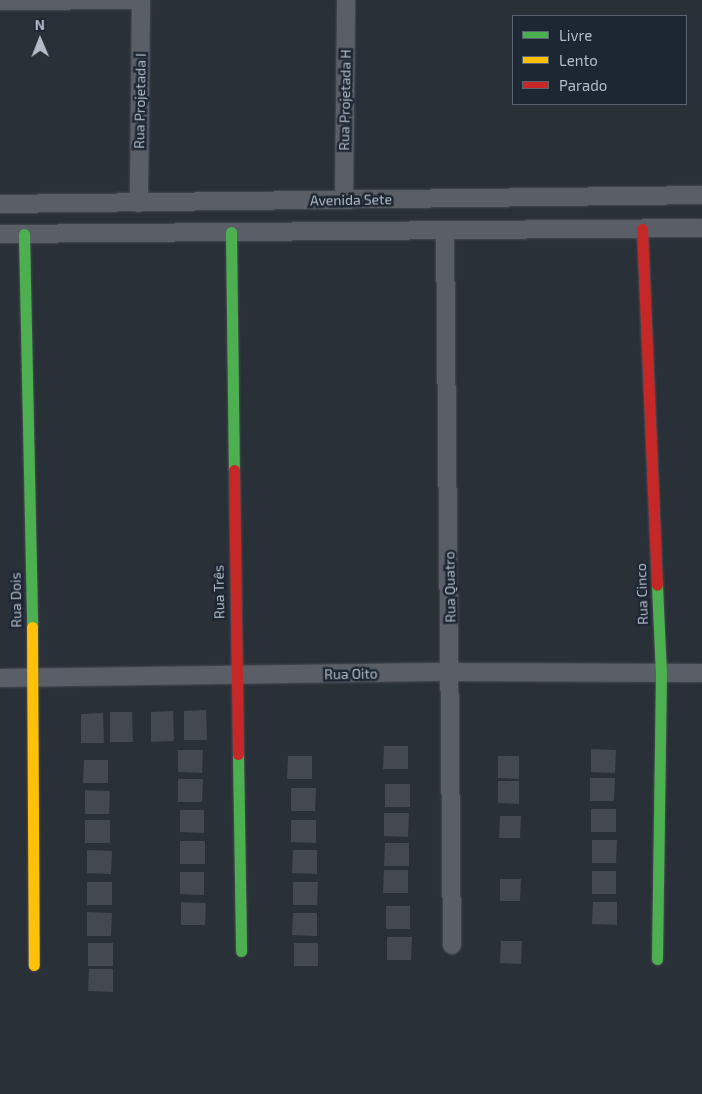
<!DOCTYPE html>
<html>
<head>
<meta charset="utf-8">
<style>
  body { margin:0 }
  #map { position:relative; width:702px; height:1094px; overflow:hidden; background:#2a3038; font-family:"Exo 2",sans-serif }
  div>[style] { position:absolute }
  .building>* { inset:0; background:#444950 }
  .roads { filter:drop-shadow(0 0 1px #484c53) drop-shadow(0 0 1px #484c53) }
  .street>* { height:18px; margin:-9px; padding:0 9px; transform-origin:9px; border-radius:9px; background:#5a5e66 }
  .fast>* { height:11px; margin:-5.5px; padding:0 5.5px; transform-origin:5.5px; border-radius:5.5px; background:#4caf50 }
  .slow>* { height:11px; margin:-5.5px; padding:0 5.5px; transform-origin:5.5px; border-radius:5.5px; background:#ffc107 }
  .jam>* { height:11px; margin:-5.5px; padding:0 5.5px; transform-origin:5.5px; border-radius:5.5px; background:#c62828 }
  span { translate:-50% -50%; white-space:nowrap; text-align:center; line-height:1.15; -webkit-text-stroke:5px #1d2633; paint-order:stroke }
  .street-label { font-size:14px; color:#b4bcc9 }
  .legend { position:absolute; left:512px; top:15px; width:175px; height:90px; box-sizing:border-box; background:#1d2633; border:1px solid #59626f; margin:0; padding:6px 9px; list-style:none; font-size:15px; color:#b4bcc9 }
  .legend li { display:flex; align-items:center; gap:10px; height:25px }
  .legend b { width:25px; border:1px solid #59626f }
  .north { position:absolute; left:15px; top:15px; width:50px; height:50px; -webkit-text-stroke:4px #1d2633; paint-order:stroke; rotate:359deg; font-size:14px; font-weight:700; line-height:20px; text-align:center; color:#b4bcc9 }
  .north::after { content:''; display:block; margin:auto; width:18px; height:22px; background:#b4bcc9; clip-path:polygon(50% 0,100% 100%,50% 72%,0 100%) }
</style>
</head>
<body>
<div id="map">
  <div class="building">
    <i style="clip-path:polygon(206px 710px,207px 740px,184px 740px,184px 711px)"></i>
    <i style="clip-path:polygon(173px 711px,174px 741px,151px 742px,151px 712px)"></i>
    <i style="clip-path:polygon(110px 712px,132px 712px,133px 742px,110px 742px)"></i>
    <i style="clip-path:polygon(103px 713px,104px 743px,81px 743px,81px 714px)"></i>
    <i style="clip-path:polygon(384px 746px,408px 746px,408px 769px,383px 769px)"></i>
    <i style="clip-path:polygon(591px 749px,616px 750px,615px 773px,591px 772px)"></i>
    <i style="clip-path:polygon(178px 750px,203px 750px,202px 773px,178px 772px)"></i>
    <i style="clip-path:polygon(288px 756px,312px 756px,312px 779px,287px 779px)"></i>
    <i style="clip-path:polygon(498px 756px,519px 756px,519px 779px,498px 778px)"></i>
    <i style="clip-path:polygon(84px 760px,108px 760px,108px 783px,83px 783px)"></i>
    <i style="clip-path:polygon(590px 778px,615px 778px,614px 801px,590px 801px)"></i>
    <i style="clip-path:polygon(178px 779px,203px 779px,202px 802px,178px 802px)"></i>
    <i style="clip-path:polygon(498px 781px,519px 781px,519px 804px,498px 803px)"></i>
    <i style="clip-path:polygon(385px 784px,410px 784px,410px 807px,385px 807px)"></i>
    <i style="clip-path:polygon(291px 788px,316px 788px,315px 811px,291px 811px)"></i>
    <i style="clip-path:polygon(85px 790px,110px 791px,109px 814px,85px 814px)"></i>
    <i style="clip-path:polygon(591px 809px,616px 809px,616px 832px,591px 832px)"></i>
    <i style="clip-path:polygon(180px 810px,204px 810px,204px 833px,180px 832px)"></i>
    <i style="clip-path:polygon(384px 813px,409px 813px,408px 837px,384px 836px)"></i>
    <i style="clip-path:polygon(500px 816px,521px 816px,520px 838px,499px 838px)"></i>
    <i style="clip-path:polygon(85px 820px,110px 820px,110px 843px,85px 843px)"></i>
    <i style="clip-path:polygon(291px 820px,316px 820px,316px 843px,291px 842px)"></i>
    <i style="clip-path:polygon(592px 840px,617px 840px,616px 863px,592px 863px)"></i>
    <i style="clip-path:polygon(180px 841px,205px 841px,205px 864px,180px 864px)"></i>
    <i style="clip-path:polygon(385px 843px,409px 843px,409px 866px,384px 866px)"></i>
    <i style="clip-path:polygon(87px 850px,112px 851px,111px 874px,87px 873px)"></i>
    <i style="clip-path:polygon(293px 850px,317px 850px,317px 874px,292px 873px)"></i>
    <i style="clip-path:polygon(384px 870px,408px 870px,408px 893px,383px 893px)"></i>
    <i style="clip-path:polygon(592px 871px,616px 871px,616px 894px,592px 894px)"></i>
    <i style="clip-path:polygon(180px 872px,204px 872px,204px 895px,180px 894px)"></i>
    <i style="clip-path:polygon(500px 879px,521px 879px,520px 901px,500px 901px)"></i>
    <i style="clip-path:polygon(87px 882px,112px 882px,112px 905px,87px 905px)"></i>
    <i style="clip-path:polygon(293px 882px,318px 882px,317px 905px,293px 905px)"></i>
    <i style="clip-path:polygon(181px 902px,206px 903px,205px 925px,181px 925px)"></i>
    <i style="clip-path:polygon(593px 902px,617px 902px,617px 925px,592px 924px)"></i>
    <i style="clip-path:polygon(386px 906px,410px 906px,410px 929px,386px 929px)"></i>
    <i style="clip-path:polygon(87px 912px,112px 913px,111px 936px,87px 936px)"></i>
    <i style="clip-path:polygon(293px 913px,317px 913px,317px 936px,292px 935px)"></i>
    <i style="clip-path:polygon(387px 937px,412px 937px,411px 960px,387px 960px)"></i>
    <i style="clip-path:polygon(501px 941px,522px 941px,521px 964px,500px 963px)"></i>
    <i style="clip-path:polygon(88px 943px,113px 943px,113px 966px,88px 966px)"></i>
    <i style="clip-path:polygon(294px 943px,318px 943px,318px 966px,294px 966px)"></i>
    <i style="clip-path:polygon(89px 969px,113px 969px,113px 992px,88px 991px)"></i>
  </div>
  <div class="roads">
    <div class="street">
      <i style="left:0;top:1px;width:141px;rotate:-0.4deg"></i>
      <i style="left:141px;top:0;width:203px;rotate:90.6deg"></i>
      <i style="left:344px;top:200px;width:200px;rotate:-89.4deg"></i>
      <i style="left:0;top:204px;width:702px;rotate:-0.73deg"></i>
      <i style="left:445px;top:230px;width:715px;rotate:89.44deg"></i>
      <i style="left:0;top:234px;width:702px;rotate:-0.49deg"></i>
      <i style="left:0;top:678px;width:451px;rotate:-0.8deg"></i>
      <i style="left:451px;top:672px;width:251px;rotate:0.2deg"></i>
    </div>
    <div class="fast">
      <i style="left:231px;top:232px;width:238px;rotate:89.3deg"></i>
      <i style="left:24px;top:234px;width:393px;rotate:88.8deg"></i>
      <i style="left:238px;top:754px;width:197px;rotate:89.1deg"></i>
      <i style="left:657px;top:959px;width:285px;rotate:-89.2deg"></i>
      <i style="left:661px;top:674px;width:89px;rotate:-92.6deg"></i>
    </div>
    <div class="slow">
      <i style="left:32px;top:627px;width:338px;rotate:89.7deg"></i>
    </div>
    <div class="jam">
      <i style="left:642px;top:229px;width:356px;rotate:87.6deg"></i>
      <i style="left:234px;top:470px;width:284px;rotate:89.2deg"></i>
    </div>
  </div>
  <div class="street-label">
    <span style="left:345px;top:100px;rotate:-89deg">Rua Projetada H</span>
    <span style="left:140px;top:101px;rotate:-89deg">Rua Projetada I</span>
    <span style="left:351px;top:200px;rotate:-1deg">Avenida Sete</span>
    <span style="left:450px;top:587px;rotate:-91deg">Rua Quatro</span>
    <span style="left:219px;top:592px;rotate:-91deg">Rua Três</span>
    <span style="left:642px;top:594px;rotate:-92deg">Rua Cinco</span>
    <span style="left:16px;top:600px;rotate:-91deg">Rua Dois</span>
    <span style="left:351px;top:674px;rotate:-1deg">Rua Oito</span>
  </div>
  <ul class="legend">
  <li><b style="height:6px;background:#4caf50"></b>Livre</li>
  <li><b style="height:6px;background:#ffc107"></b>Lento</li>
  <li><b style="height:6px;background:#c62828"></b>Parado</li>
  </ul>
  <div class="north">N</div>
</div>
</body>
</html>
